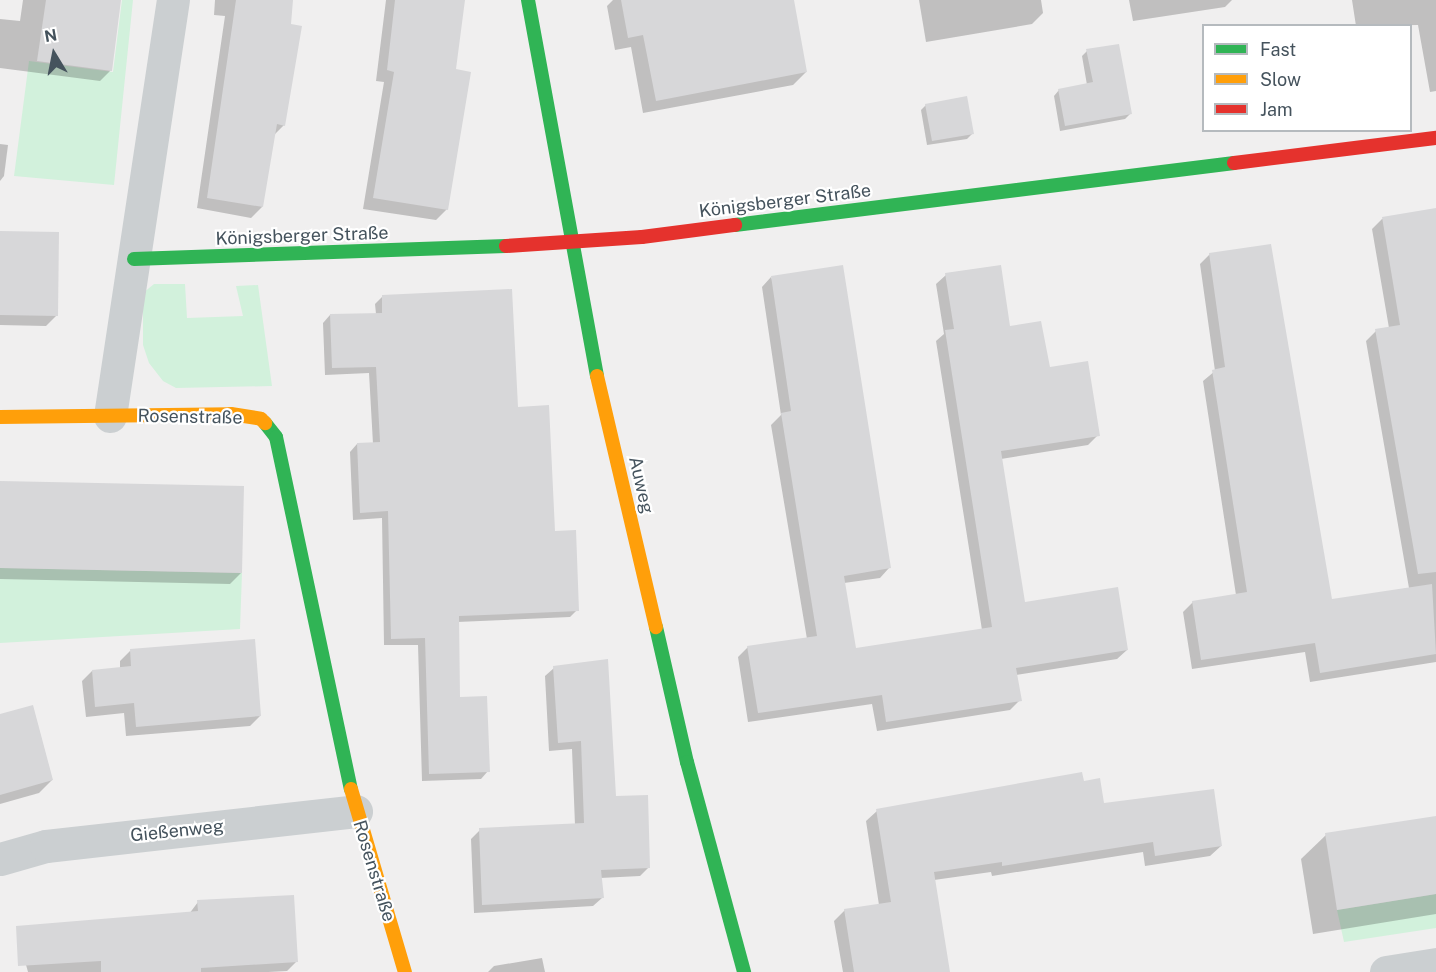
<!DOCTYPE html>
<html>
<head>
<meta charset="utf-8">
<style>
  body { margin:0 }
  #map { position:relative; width:1436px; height:972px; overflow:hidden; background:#f0efef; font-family:"Public Sans",sans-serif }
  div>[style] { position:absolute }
  .green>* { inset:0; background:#d2f1dc }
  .shadow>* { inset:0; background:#0003 }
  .building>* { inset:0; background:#d7d7d9 }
  .street>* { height:33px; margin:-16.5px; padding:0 16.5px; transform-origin:16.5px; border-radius:16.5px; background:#cbcfd1 }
  .fast>* { height:14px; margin:-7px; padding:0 7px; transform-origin:7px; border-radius:7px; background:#30b455 }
  .slow>* { height:14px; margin:-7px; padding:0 7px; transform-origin:7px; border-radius:7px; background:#ff9f0a }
  .jam>* { height:14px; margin:-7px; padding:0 7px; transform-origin:7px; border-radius:7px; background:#e5322d }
  span { translate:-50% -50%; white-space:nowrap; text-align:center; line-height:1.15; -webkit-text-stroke:4.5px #fff; paint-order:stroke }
  .street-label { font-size:18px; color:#45535d }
  .legend { position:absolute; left:1202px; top:24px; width:210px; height:108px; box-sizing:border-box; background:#fff; border:2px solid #b5babe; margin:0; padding:8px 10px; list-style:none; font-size:18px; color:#45535d }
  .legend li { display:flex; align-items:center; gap:12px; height:30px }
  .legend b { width:30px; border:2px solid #b5babe }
  .north { position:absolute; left:24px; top:24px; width:60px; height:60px; -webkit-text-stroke:4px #fff; paint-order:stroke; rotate:350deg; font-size:16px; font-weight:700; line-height:24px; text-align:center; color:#45535d }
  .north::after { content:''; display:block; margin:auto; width:21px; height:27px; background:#45535d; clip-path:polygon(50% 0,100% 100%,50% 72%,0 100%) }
</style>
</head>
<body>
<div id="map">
  <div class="green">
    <i style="clip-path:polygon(122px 0,133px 0,114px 185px,14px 176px,29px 61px,113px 72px)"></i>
    <i style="clip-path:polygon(154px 284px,185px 284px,187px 318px,243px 316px,236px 286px,258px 285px,272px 386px,176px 388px,163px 381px,149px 363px,143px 345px,143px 293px)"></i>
    <i style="clip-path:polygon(0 568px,242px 573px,240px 629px,0 643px)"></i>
    <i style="clip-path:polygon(1436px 894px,1436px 928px,1344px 942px,1337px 910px)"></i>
  </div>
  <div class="shadow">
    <i style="clip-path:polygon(23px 0,120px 0,111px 70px,100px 81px,0 68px,0 19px,20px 21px)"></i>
    <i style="clip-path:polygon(215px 0,292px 0,284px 125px,274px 135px,262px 207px,251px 218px,197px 208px,225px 16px,214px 15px)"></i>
    <i style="clip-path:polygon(386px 0,463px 0,455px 71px,447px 209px,436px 220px,363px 209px,384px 82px,376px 81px)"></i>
    <i style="clip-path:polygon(613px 0,792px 0,806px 72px,793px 85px,643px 113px,631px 47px,615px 50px,607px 6px)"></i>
    <i style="clip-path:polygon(919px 0,1041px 0,1043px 13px,1032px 24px,926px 42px)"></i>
    <i style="clip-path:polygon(1129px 0,1232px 0,1225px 7px,1133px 21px)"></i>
    <i style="clip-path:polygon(1352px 0,1436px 0,1436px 91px,1430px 92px,1418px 25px,1356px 26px)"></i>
    <i style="clip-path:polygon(1087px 51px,1130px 114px,1125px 119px,1060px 131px,1054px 96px,1059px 90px,1087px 85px,1082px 56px)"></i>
    <i style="clip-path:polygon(926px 105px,972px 134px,967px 139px,927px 145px,921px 110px)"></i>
    <i style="clip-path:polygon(0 144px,8px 145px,4px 176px,0 181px)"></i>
    <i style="clip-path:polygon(1436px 210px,1436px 662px,1310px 682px,1305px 652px,1192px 669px,1183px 612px,1193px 602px,1236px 595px,1203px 381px,1215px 371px,1200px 264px,1210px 254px,1330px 601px,1409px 588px,1366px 341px,1376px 331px,1389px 328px,1372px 229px,1382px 219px)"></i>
    <i style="clip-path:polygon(0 232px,57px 315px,46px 326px,0 325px)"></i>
    <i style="clip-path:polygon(946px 275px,1009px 328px,1048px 369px,1098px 435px,1088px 445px,1001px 459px,1024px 604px,1127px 650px,1117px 659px,1016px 675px,1020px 700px,1010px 710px,877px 731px,872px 704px,748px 722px,738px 657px,748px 647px,807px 639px,771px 425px,781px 415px,762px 287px,771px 277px,889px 568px,880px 578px,844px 583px,855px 650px,982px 630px,936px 341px,944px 334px,936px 284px)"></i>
    <i style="clip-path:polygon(383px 296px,517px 408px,577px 610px,570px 617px,457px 622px,459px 698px,488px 771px,481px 779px,422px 781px,418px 645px,384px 645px,382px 518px,353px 520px,350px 452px,357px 444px,373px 444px,369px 373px,325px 375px,323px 323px,330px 315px,376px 314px,375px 304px)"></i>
    <i style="clip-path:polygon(0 483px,241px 573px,230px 584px,0 579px)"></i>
    <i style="clip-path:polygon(130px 651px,260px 716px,250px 726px,126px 736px,124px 713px,86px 717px,82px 681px,92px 671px,120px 668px,120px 661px)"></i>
    <i style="clip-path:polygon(554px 668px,649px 867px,640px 876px,600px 878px,602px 898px,593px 906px,474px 913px,471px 839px,480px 830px,575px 825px,572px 749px,549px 751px,545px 676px)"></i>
    <i style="clip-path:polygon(0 715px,52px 780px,39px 793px,0 804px)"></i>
    <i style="clip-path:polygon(1083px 783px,1103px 805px,1221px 846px,1210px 856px,1145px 866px,1143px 852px,992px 876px,991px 872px,934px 880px,948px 972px,843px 972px,834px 921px,845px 910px,879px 905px,866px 821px,877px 811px)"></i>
    <i style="clip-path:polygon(1436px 817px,1436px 914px,1313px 934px,1301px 859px,1326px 835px)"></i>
    <i style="clip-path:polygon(198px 902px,296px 962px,287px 971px,268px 972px,28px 972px,18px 936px,189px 914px)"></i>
    <i style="clip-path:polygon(542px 958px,545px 972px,488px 972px,494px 966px)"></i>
  </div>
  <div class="building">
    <i style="clip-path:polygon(46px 0,121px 0,112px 71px,37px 61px)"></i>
    <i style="clip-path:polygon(236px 0,293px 0,291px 24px,302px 26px,285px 126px,277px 124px,263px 207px,207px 198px)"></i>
    <i style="clip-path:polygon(395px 0,465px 0,456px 69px,471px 72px,448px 210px,373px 198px,394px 72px,387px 70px)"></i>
    <i style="clip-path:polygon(621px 0,794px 0,807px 72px,656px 101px,643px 35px,628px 38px)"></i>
    <i style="clip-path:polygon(1119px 44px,1132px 114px,1065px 126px,1058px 89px,1093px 82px,1086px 49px)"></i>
    <i style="clip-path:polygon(967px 96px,974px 134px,932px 141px,925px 104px)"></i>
    <i style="clip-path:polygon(1436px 208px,1436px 572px,1418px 574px,1375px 329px,1400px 325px,1382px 217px)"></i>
    <i style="clip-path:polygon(0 231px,59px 232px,58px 316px,0 315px)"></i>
    <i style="clip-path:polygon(1271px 244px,1332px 599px,1432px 584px,1436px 654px,1320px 673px,1315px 643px,1201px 660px,1192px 601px,1247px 592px,1212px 370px,1225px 367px,1209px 253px)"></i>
    <i style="clip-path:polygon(843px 265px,891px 568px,844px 576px,856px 648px,992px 627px,945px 330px,954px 329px,945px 273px,1001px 265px,1010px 326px,1041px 321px,1050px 367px,1088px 361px,1100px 436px,1001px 451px,1025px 602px,1118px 587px,1128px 650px,1016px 668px,1022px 701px,886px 722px,882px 695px,758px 713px,747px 646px,817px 636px,781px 413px,791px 411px,771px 276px)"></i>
    <i style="clip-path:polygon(512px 289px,518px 407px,549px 405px,555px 531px,576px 530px,579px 611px,459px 616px,460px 697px,487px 696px,490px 772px,429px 774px,425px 638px,391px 639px,388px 511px,360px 513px,357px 443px,380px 442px,376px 367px,332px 368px,330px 314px,382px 313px,382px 295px)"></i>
    <i style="clip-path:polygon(0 481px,244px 486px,242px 573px,0 568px)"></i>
    <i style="clip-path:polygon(255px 639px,261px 716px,136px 727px,134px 703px,95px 707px,92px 670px,131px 666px,130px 649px)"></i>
    <i style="clip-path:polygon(608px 659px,616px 796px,648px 795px,650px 868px,601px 870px,604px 898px,482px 905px,479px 828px,584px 823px,581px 741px,558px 743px,553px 666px)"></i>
    <i style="clip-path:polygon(33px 705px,53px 780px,0 795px,0 714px)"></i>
    <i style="clip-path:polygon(1082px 772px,1084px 781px,1100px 778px,1104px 803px,1214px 789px,1222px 846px,1155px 856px,1153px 842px,1002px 866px,1002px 862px,934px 872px,950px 972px,854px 972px,844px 909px,891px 902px,876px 809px)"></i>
    <i style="clip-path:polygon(1436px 816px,1436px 894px,1337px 910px,1325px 833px)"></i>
    <i style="clip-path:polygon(294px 895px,298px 962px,201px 968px,201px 972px,101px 972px,101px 961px,18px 966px,16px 926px,198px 911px,197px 900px)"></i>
  </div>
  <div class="street">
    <i style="left:110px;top:416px;width:421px;rotate:-81.4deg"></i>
    <i style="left:0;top:859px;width:48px;rotate:-15.8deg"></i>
    <i style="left:46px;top:846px;width:312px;rotate:-6.4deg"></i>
    <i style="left:1386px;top:972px;width:51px;rotate:-9.1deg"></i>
  </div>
  <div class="fast">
    <i style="left:528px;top:0;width:382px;rotate:79.6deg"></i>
    <i style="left:735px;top:225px;width:503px;rotate:-7.08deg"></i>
    <i style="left:134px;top:259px;width:372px;rotate:-2deg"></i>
    <i style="left:265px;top:423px;width:18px;rotate:52deg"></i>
    <i style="left:276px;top:437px;width:360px;rotate:78deg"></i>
    <i style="left:656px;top:627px;width:139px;rotate:77.1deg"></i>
    <i style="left:687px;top:762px;width:218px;rotate:74.8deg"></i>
  </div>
  <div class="slow">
    <i style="left:597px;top:376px;width:258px;rotate:76.8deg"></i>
    <i style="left:0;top:417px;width:231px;rotate:-0.7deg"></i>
    <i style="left:231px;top:414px;width:30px;rotate:9deg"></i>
    <i style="left:261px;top:419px;width:6px;rotate:45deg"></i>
    <i style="left:351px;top:789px;width:191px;rotate:73.6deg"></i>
  </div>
  <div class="jam">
    <i style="left:1234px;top:163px;width:204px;rotate:-7.1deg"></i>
    <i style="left:506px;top:246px;width:136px;rotate:-3.8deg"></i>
    <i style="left:642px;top:237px;width:94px;rotate:-7.4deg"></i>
  </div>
  <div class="street-label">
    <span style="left:785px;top:201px;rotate:-7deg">Königsberger Straße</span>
    <span style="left:302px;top:236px;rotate:-2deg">Königsberger Straße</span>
    <span style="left:190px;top:417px;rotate:1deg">Rosenstraße</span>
    <span style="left:641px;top:485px;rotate:77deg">Auweg</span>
    <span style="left:177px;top:831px;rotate:-6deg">Gießenweg</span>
    <span style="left:374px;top:871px;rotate:73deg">Rosenstraße</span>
  </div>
  <ul class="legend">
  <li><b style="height:8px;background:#30b455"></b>Fast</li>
  <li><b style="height:8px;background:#ff9f0a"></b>Slow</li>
  <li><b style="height:8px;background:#e5322d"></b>Jam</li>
  </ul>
  <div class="north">N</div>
</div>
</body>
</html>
